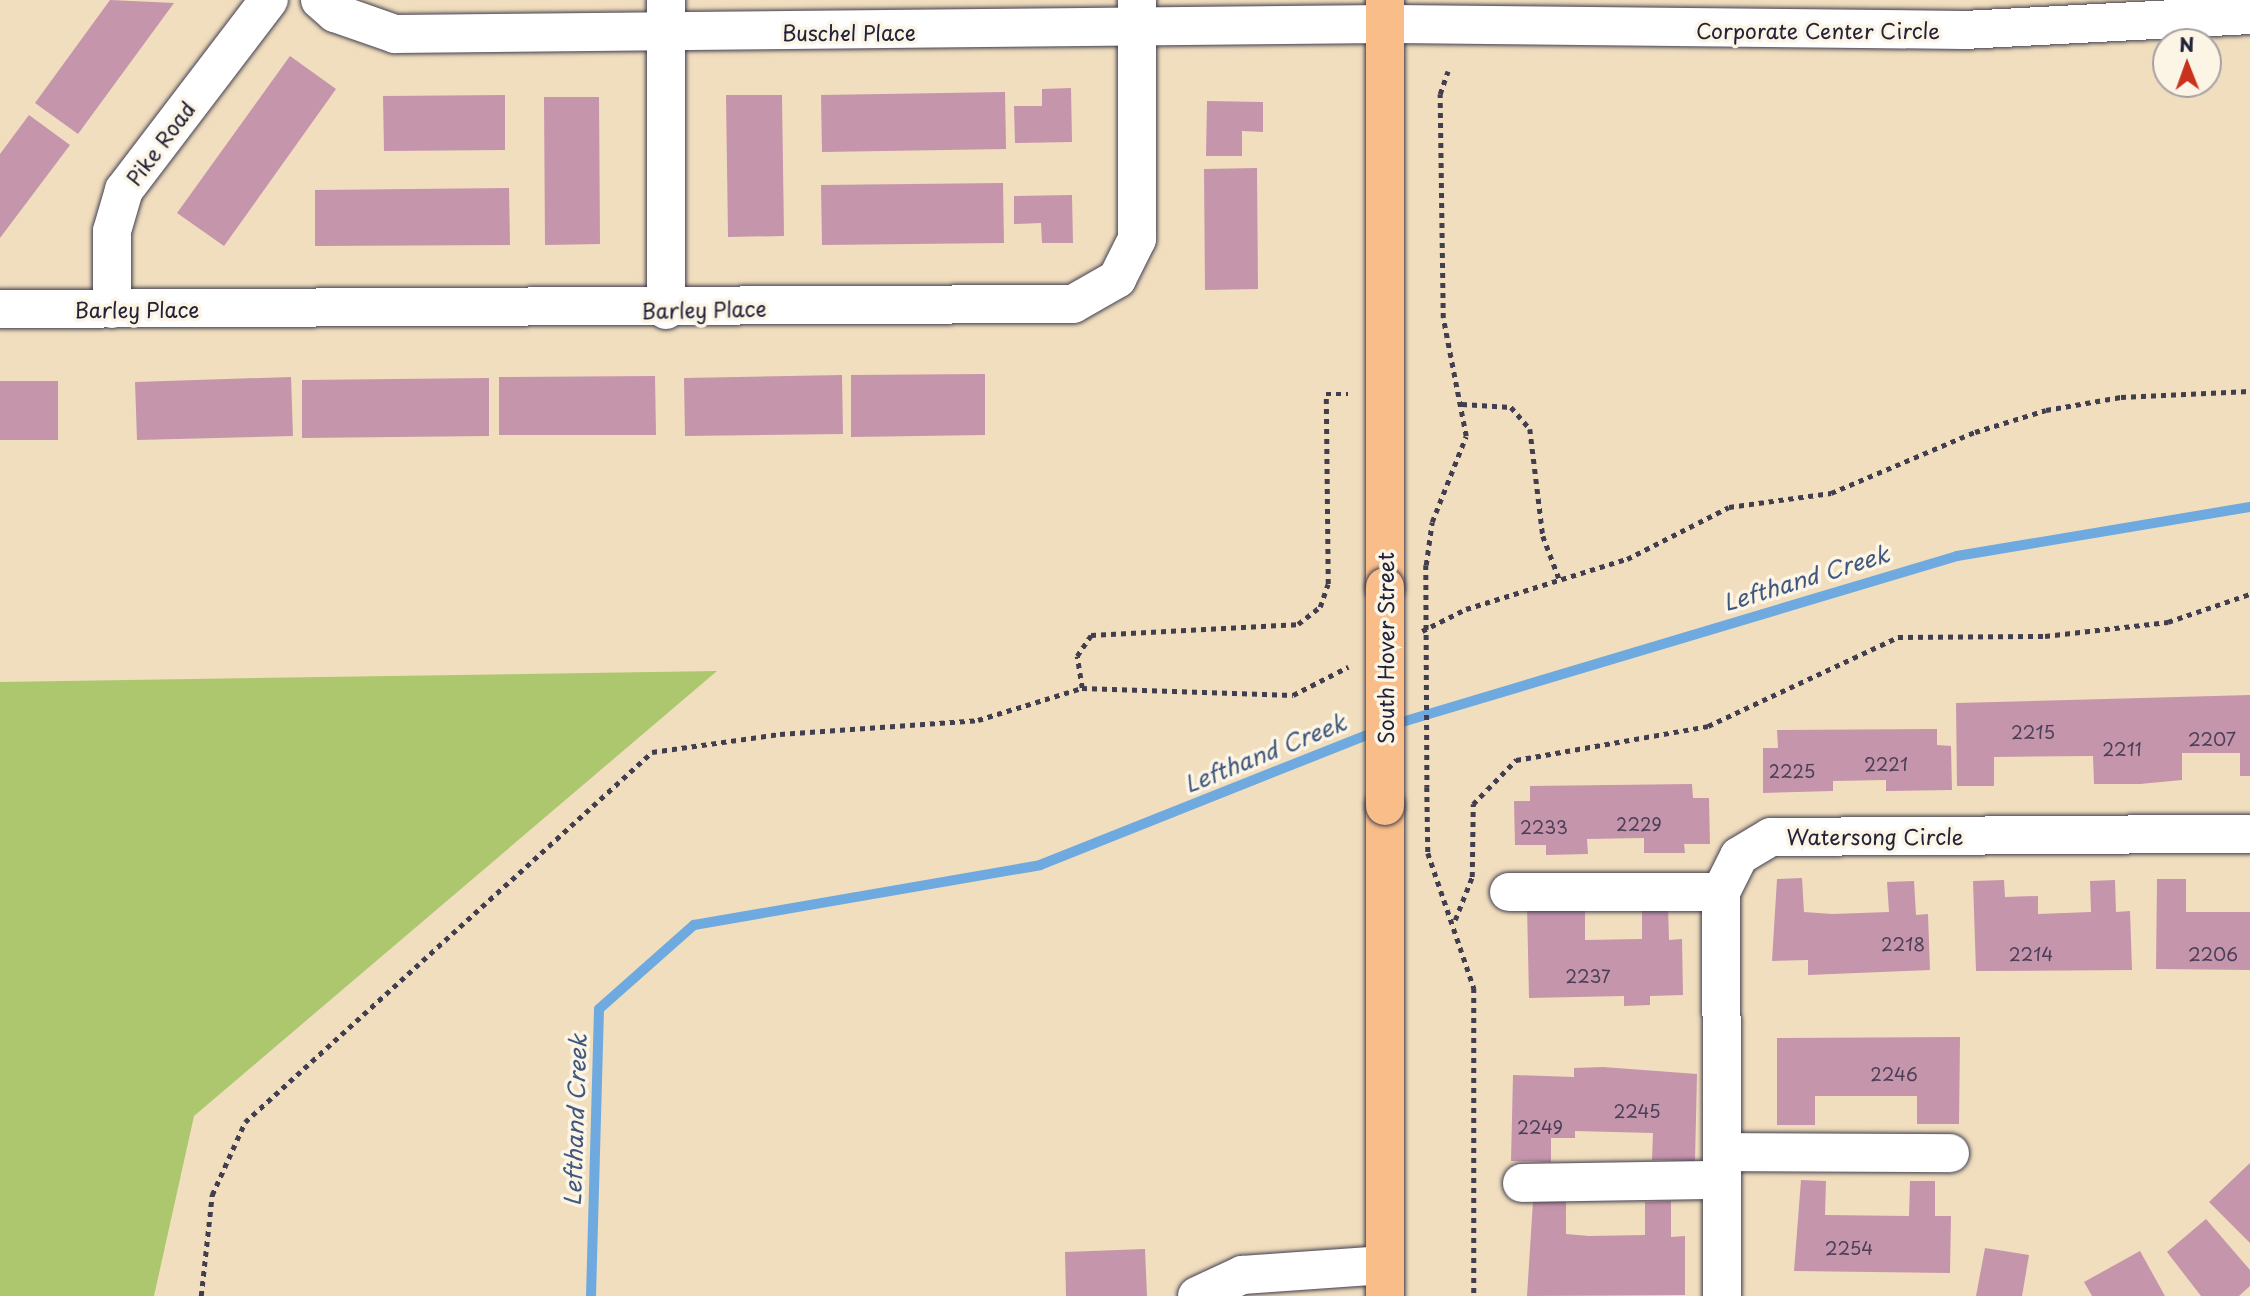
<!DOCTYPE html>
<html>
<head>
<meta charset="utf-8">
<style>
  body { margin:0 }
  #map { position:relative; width:2250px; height:1296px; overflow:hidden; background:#f1debe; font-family:"Playpen Sans",sans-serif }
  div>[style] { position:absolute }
  .green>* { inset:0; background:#acc76e }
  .stream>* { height:10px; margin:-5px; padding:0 5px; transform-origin:5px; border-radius:5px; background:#6eaadf }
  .building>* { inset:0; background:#c595ac }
  .path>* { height:4.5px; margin-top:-2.25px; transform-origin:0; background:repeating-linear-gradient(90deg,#413e4f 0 5px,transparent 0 10px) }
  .roads { filter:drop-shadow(0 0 2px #413e4f) drop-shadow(0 0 2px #413e4f) }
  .minor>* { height:38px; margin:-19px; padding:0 19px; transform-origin:19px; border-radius:19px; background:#fff }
  .major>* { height:38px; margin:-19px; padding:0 19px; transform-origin:19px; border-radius:19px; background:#f8bd89 }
  .path-bridge>* { height:4.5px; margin-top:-2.25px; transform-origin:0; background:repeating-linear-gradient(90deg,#413e4f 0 5px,transparent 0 10px) }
  .bridges { filter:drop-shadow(0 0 2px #413e4f) drop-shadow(0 0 2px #413e4f) }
  .major-bridge>* { height:38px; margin:-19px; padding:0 19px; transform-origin:19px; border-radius:19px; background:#f8bd89 }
  span { translate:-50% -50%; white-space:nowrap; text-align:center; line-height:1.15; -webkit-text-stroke:7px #fcf5e5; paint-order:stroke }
  .number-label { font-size:18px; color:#4b3f57 }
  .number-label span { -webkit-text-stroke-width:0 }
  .street-label { font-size:21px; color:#22223b }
  .water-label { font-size:23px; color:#40587d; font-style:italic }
  .north { position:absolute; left:2152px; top:28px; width:70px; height:70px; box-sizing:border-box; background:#fcf5e5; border:2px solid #a5a1a1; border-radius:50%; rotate:359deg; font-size:19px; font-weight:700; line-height:28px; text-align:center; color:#22223b }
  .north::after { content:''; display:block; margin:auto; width:24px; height:32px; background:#c8321e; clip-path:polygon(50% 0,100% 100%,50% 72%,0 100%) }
</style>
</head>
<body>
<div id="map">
  <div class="green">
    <i style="clip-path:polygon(717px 671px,194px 1116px,154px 1296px,0 1296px,0 682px)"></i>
  </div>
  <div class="stream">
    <i style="left:1392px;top:725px;width:590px;rotate:-16.65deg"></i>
    <i style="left:1957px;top:556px;width:297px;rotate:-9.5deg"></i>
    <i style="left:591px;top:1296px;width:287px;rotate:-88.4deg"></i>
    <i style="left:599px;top:1009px;width:127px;rotate:-41.5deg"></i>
    <i style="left:694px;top:925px;width:351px;rotate:-9.8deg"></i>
    <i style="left:1040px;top:865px;width:363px;rotate:-21.7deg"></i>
  </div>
  <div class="building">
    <i style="clip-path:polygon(110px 0,174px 3px,78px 134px,35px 103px)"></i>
    <i style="clip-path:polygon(290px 56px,336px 89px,224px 246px,177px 213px)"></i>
    <i style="clip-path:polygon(1071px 88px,1072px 142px,1015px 143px,1014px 106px,1042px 106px,1042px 89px)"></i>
    <i style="clip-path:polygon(1005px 92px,1006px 149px,822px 152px,821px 95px)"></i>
    <i style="clip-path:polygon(505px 95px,505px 150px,384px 151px,383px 96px)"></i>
    <i style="clip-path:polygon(726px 95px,782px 95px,784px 236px,728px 237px)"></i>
    <i style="clip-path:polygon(544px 97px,599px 97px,600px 244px,545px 245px)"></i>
    <i style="clip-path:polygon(1207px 101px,1263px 102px,1263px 132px,1242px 131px,1242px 156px,1206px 156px)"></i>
    <i style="clip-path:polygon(29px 115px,70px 145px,0 238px,0 154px)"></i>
    <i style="clip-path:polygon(1257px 168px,1258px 289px,1205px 290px,1204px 169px)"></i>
    <i style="clip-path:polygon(1003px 183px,1004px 243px,822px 245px,821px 185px)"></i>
    <i style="clip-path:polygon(509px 188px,510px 245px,315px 246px,315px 190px)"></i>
    <i style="clip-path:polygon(1072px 195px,1073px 243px,1042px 243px,1041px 223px,1014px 224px,1014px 196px)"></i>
    <i style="clip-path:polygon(985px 374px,985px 435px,851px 437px,851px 375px)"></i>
    <i style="clip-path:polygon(842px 375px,843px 434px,685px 436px,684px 378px)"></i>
    <i style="clip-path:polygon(655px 376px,656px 435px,499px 435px,499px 377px)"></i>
    <i style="clip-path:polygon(291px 377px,293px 436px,137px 440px,135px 382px)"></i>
    <i style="clip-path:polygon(489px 378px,489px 436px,302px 438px,302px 380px)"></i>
    <i style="clip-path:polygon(0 381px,58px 381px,58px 440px,0 440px)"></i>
    <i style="clip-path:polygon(2250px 695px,2250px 776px,2240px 776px,2240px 753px,2182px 753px,2182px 780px,2140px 784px,2094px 784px,2093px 756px,1994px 757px,1994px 786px,1957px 786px,1956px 703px)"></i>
    <i style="clip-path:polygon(1937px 729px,1937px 745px,1951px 746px,1952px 790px,1886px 791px,1886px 780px,1833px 781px,1833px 791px,1763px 793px,1763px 748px,1778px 748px,1777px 730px)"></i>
    <i style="clip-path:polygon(1692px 784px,1693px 798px,1709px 798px,1710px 844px,1684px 844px,1685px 853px,1644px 853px,1644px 838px,1587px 839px,1588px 854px,1546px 855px,1546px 845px,1515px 845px,1514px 801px,1530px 801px,1530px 786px)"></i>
    <i style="clip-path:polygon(1802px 878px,1804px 912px,1832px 914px,1889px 912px,1887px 882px,1914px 881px,1916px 915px,1928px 914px,1930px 970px,1808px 975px,1808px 960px,1772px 961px,1777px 879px)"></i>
    <i style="clip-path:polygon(2157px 879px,2186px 879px,2186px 912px,2250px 912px,2250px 970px,2156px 969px)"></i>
    <i style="clip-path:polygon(2004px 880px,2005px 897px,2038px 896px,2038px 914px,2091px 912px,2090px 881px,2115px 880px,2116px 912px,2130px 911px,2132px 970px,1976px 971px,1973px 881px)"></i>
    <i style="clip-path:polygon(1585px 905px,1585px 940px,1642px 939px,1642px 905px,1668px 905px,1669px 940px,1682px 939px,1683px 995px,1650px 996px,1650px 1005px,1624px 1006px,1624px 996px,1529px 998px,1527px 906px)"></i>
    <i style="clip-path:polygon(1960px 1037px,1959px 1124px,1917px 1124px,1917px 1096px,1815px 1096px,1815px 1125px,1777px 1125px,1777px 1038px)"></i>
    <i style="clip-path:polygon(1603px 1067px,1697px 1074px,1695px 1161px,1652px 1160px,1653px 1133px,1575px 1131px,1575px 1138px,1551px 1138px,1551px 1162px,1511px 1161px,1513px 1075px,1574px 1077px,1574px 1068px)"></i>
    <i style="clip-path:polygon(2250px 1163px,2250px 1243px,2209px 1202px)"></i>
    <i style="clip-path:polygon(1801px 1180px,1826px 1181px,1825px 1215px,1909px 1216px,1910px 1181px,1935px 1181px,1935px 1216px,1951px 1216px,1950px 1273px,1794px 1271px)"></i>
    <i style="clip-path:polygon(1533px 1201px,1566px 1201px,1566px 1234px,1589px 1236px,1645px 1235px,1645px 1202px,1671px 1201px,1671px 1237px,1685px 1236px,1685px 1295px,1527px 1296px)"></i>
    <i style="clip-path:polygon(2206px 1219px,2250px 1270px,2250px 1286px,2239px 1296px,2201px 1296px,2167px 1252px)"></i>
    <i style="clip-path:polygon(1985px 1248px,2029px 1255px,2022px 1296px,1976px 1296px)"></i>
    <i style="clip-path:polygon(1145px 1249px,1147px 1296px,1066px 1296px,1065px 1252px)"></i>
    <i style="clip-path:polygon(2140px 1251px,2165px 1296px,2092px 1296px,2084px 1282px)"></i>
  </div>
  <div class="path">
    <i style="left:1462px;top:404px;width:49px;rotate:3.5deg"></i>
    <i style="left:1511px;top:407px;width:29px;rotate:49deg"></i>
    <i style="left:1530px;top:429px;width:108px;rotate:83.1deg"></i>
    <i style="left:1543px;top:536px;width:48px;rotate:69.3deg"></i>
    <i style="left:1426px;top:565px;width:43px;rotate:-82.1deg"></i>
    <i style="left:1432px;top:522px;width:92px;rotate:-68.4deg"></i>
    <i style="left:1466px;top:436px;width:120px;rotate:-101deg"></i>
    <i style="left:1443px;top:318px;width:224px;rotate:-90.8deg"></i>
    <i style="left:1440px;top:94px;width:24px;rotate:-71deg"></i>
    <i style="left:1422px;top:631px;width:49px;rotate:-26.6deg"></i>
    <i style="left:1466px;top:609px;width:169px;rotate:-17.3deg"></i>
    <i style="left:1627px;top:559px;width:114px;rotate:-27deg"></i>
    <i style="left:1729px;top:507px;width:103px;rotate:-7.8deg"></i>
    <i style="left:1831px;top:493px;width:156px;rotate:-23deg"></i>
    <i style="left:1975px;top:432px;width:74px;rotate:-17.2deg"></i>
    <i style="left:2046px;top:410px;width:76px;rotate:-9.8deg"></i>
    <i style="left:2121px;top:397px;width:129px;rotate:-2.7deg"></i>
    <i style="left:1082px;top:688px;width:32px;rotate:-99deg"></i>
    <i style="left:1077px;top:656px;width:25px;rotate:-56deg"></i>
    <i style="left:1091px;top:635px;width:207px;rotate:-3deg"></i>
    <i style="left:1298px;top:624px;width:28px;rotate:-38deg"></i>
    <i style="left:1320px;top:607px;width:24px;rotate:-71deg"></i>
    <i style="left:1328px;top:584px;width:190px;rotate:-90.6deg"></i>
    <i style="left:1326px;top:394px;width:22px"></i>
    <i style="left:1427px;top:787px;width:66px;rotate:89.1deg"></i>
    <i style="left:1428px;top:853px;width:143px;rotate:71.2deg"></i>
    <i style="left:1474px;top:988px;width:308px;rotate:90deg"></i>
    <i style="left:1455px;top:920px;width:46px;rotate:-68.4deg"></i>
    <i style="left:1472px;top:877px;width:73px;rotate:-89.2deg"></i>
    <i style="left:1473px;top:804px;width:62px;rotate:-45.7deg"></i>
    <i style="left:1516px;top:760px;width:195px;rotate:-10deg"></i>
    <i style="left:1708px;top:726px;width:210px;rotate:-25.1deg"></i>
    <i style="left:1898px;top:637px;width:147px;rotate:-0.4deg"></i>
    <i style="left:2045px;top:636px;width:124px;rotate:-6.5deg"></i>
    <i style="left:2168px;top:622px;width:87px;rotate:-18.9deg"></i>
    <i style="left:201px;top:1296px;width:102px;rotate:-83.8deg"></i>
    <i style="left:212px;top:1195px;width:80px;rotate:-65.7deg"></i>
    <i style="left:245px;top:1122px;width:550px;rotate:-42.27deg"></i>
    <i style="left:652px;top:752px;width:129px;rotate:-8deg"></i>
    <i style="left:780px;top:734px;width:198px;rotate:-4deg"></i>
    <i style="left:978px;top:720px;width:109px;rotate:-17.1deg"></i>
    <i style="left:1082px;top:688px;width:211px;rotate:1.9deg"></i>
    <i style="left:1293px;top:695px;width:62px;rotate:-27deg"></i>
  </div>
  <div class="roads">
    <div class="minor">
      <i style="left:320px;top:0;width:20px;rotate:41deg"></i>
      <i style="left:335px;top:13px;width:64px;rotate:19.3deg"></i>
      <i style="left:395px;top:34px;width:990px;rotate:-0.58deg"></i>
      <i style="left:1385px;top:24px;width:579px;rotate:0.59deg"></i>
      <i style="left:1964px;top:30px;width:286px;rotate:-3deg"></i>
      <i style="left:666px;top:0;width:310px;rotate:90deg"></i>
      <i style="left:0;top:309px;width:1073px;rotate:-0.27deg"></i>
      <i style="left:1073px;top:304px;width:51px;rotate:-29.6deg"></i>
      <i style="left:1117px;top:279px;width:45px;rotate:-63.4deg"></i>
      <i style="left:1137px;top:239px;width:239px;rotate:-90deg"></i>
      <i style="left:112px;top:309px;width:78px;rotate:-90deg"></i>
      <i style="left:112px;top:231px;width:43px;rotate:-73.7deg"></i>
      <i style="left:124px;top:190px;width:239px;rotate:-52.7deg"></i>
      <i style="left:1509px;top:892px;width:212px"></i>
      <i style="left:1722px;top:1152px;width:228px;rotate:0.3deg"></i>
      <i style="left:1522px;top:1183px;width:200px;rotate:-0.9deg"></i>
      <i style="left:1197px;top:1296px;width:50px;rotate:-25deg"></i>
      <i style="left:1242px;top:1275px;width:143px;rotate:-4deg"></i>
      <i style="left:1722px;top:1296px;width:404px;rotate:-90.1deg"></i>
      <i style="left:1721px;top:892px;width:40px;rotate:-63.4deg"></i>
      <i style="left:1739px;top:856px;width:37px;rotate:-31deg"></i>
      <i style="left:1771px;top:837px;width:479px;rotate:-0.4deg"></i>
    </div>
    <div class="major">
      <i style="left:1385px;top:587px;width:587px;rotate:-90deg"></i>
      <i style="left:1385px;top:1296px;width:490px;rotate:-90deg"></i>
    </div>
  </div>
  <div class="path-bridge">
    <i style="left:1426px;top:565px;width:222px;rotate:89.7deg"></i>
  </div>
  <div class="bridges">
    <div class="major-bridge">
      <i style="left:1385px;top:587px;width:219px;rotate:90deg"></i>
    </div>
  </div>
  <div class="number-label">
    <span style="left:2033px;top:732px">2215</span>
    <span style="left:2212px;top:739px">2207</span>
    <span style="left:2122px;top:749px">2211</span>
    <span style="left:1886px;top:764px">2221</span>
    <span style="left:1792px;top:771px">2225</span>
    <span style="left:1639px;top:824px">2229</span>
    <span style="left:1544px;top:827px">2233</span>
    <span style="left:1903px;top:944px">2218</span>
    <span style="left:2031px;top:954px">2214</span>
    <span style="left:2213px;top:954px">2206</span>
    <span style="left:1588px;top:976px">2237</span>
    <span style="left:1894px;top:1074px">2246</span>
    <span style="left:1637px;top:1111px">2245</span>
    <span style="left:1540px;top:1127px">2249</span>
    <span style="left:1849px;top:1248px">2254</span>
  </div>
  <div class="street-label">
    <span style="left:1818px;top:30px">Corporate Center Circle</span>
    <span style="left:849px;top:32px">Buschel Place</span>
    <span style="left:160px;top:143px;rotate:-53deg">Pike Road</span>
    <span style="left:137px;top:309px">Barley Place</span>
    <span style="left:704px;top:309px;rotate:-1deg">Barley Place</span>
    <span style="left:1385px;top:648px;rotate:-90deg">South Hover Street</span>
    <span style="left:1875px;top:836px">Watersong Circle</span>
  </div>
  <div class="water-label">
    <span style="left:1806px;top:578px;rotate:-17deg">Lefthand Creek</span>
    <span style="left:1265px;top:753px;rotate:-22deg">Lefthand Creek</span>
    <span style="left:575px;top:1120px;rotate:-88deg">Lefthand Creek</span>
  </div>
  <div class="north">N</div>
</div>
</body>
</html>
